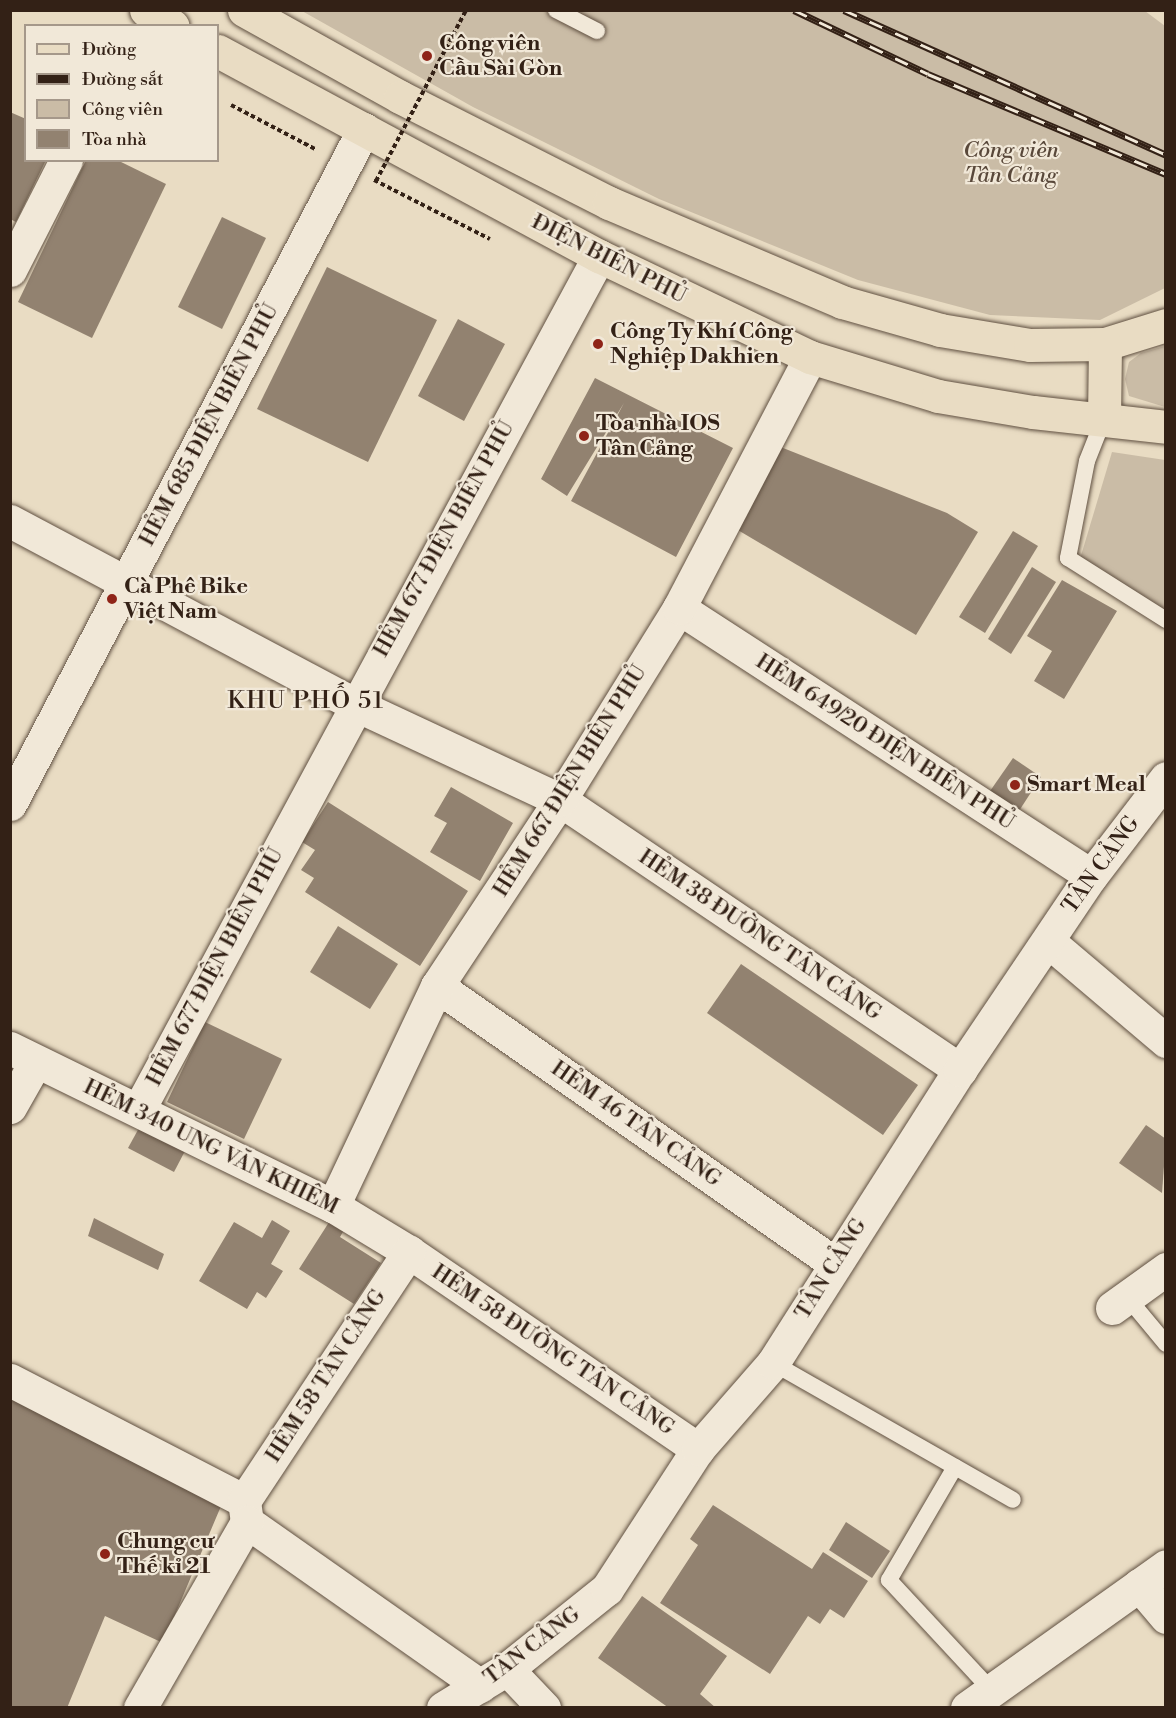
<!DOCTYPE html>
<html>
<head>
<meta charset="utf-8">
<style>
  body { margin:0 }
  #map { position:relative; width:1176px; height:1718px; overflow:hidden; background:#e9dcc3; font-family:"Libre Bodoni",serif }
  div>[style] { position:absolute }
  .green>* { inset:0; background:#cabca6 }
  .building>* { inset:0; background:#928270 }
  .path>* { height:4px; margin-top:-2px; transform-origin:0; background:repeating-linear-gradient(90deg,#332116 0 4.5px,transparent 0 7.5px) }
  .roads { filter:drop-shadow(0 0 2px #605041) drop-shadow(0 0 2px #605041) }
  .service>* { height:16px; margin:-8px; padding:0 8px; transform-origin:8px; border-radius:8px; background:#f1e8d8 }
  .minor>* { height:33px; margin:-16.5px; padding:0 16.5px; transform-origin:16.5px; border-radius:16.5px; background:#f1e8d8 }
  .tertiary>* { height:33px; margin:-16.5px; padding:0 16.5px; transform-origin:16.5px; border-radius:16.5px; background:#f1e8d8 }
  .primary>* { height:33px; margin:-16.5px; padding:0 16.5px; transform-origin:16.5px; border-radius:16.5px; background:#e9dcc3 }
  .rail>* { height:7px; margin-top:-3.5px; transform-origin:0; background:repeating-linear-gradient(90deg,#f1e8d8 0 14px,#332116 0 28px); box-sizing:border-box; border-block:2px solid #332116 }
  .path-bridge>* { height:4px; margin-top:-2px; transform-origin:0; background:repeating-linear-gradient(90deg,#332116 0 4.5px,transparent 0 7.5px) }
  .dots>* { width:16px; height:16px; translate:-50% -50%; box-sizing:border-box; border:3px solid #f1e8d8; border-radius:50% }
  span { translate:-50% -50%; white-space:nowrap; text-align:center; line-height:1.15; -webkit-text-stroke:4.5px #f1e8d8; paint-order:stroke }
  .poi-label { font-size:22px; color:#332116; font-weight:700 }
  .left { translate:0 -50%; text-align:left }
  .park-label { font-size:22px; color:#59483a; font-style:italic }
  .street-label { font-size:22px; color:#332116 }
  .neighbourhood-label { font-size:24px; color:#332116; letter-spacing:1.5px }
  .frame { position:absolute; inset:0; border:12px solid #332116; pointer-events:none }
  .legend { position:absolute; left:24px; top:24px; width:195px; height:138px; box-sizing:border-box; background:#f1e8d8; border:2px solid #a5988a; margin:0; padding:8px 10px; list-style:none; font-size:18px; color:#332116 }
  .legend li { display:flex; align-items:center; gap:12px; height:30px }
  .legend b { width:30px; border:2px solid #a5988a }
</style>
</head>
<body>
<div id="map">
  <div class="green">
    <i style="clip-path:polygon(302px 11px,1145px 11px,1165px 26px,1165px 288px,1100px 320px,990px 315px,858px 280px,659px 199px,473px 107px)"></i>
    <i style="clip-path:polygon(1165px 346px,1165px 407px,1129px 396px,1125px 379px,1129px 362px,1141px 353px)"></i>
    <i style="clip-path:polygon(1112px 452px,1165px 460px,1165px 612px,1080px 559px)"></i>
  </div>
  <div class="building">
    <i style="clip-path:polygon(10px 112px,26px 119px,26px 160px,46px 160px,16px 222px,10px 219px)"></i>
    <i style="clip-path:polygon(86px 160px,117px 160px,166px 184px,92px 338px,18px 302px)"></i>
    <i style="clip-path:polygon(222px 217px,266px 238px,222px 329px,178px 307px)"></i>
    <i style="clip-path:polygon(327px 267px,437px 320px,368px 462px,257px 409px)"></i>
    <i style="clip-path:polygon(458px 319px,505px 344px,464px 421px,418px 396px)"></i>
    <i style="clip-path:polygon(595px 378px,733px 448px,676px 557px,571px 501px,624px 403px,567px 496px,541px 479px)"></i>
    <i style="clip-path:polygon(773px 444px,947px 513px,978px 532px,916px 635px,726px 523px)"></i>
    <i style="clip-path:polygon(1013px 531px,1038px 546px,985px 633px,959px 617px)"></i>
    <i style="clip-path:polygon(1032px 567px,1056px 582px,1011px 654px,988px 639px)"></i>
    <i style="clip-path:polygon(1062px 580px,1117px 611px,1064px 699px,1034px 681px,1052px 651px,1027px 636px)"></i>
    <i style="clip-path:polygon(1013px 758px,1041px 777px,1017px 814px,988px 794px)"></i>
    <i style="clip-path:polygon(451px 787px,513px 823px,480px 881px,430px 852px,447px 823px,434px 816px)"></i>
    <i style="clip-path:polygon(328px 802px,468px 891px,420px 966px,305px 892px,314px 878px,301px 870px,315px 850px,302px 842px)"></i>
    <i style="clip-path:polygon(338px 926px,398px 964px,370px 1009px,310px 972px)"></i>
    <i style="clip-path:polygon(741px 964px,918px 1085px,883px 1135px,707px 1013px)"></i>
    <i style="clip-path:polygon(205px 1022px,282px 1059px,244px 1139px,167px 1102px)"></i>
    <i style="clip-path:polygon(1146px 1125px,1166px 1139px,1162px 1193px,1119px 1163px)"></i>
    <i style="clip-path:polygon(139px 1128px,185px 1151px,174px 1172px,128px 1148px)"></i>
    <i style="clip-path:polygon(333px 1216px,347px 1225px,340px 1237px,381px 1263px,354px 1304px,299px 1269px)"></i>
    <i style="clip-path:polygon(94px 1218px,164px 1254px,158px 1270px,88px 1236px)"></i>
    <i style="clip-path:polygon(272px 1220px,290px 1231px,271px 1264px,283px 1271px,266px 1298px,257px 1292px,247px 1309px,199px 1281px,234px 1222px,262px 1238px)"></i>
    <i style="clip-path:polygon(10px 1380px,227px 1492px,163px 1643px,105px 1616px,67px 1708px,10px 1708px)"></i>
    <i style="clip-path:polygon(713px 1505px,812px 1569px,823px 1552px,868px 1581px,844px 1618px,830px 1609px,820px 1624px,808px 1616px,770px 1674px,660px 1603px,698px 1545px,690px 1539px)"></i>
    <i style="clip-path:polygon(846px 1522px,890px 1551px,872px 1578px,829px 1550px)"></i>
    <i style="clip-path:polygon(642px 1596px,727px 1656px,700px 1694px,716px 1708px,669px 1708px,598px 1658px)"></i>
  </div>
  <div class="path">
    <i style="left:231px;top:105px;width:97px;rotate:27.6deg"></i>
    <i style="left:374px;top:180px;width:130px;rotate:27deg"></i>
  </div>
  <div class="roads">
    <div class="service">
      <i style="left:556px;top:10px;width:46px;rotate:27.1deg"></i>
      <i style="left:1104px;top:418px;width:46px;rotate:111.6deg"></i>
      <i style="left:1087px;top:461px;width:99px;rotate:101.1deg"></i>
      <i style="left:1068px;top:558px;width:116px;rotate:32.3deg"></i>
      <i style="left:1127px;top:1297px;width:61px;rotate:50.3deg"></i>
      <i style="left:773px;top:1363px;width:276px;rotate:29.7deg"></i>
      <i style="left:955px;top:1467px;width:131px;rotate:120.3deg"></i>
      <i style="left:889px;top:1580px;width:151px;rotate:47.1deg"></i>
    </div>
    <div class="minor">
      <i style="left:10px;top:270px;width:123px;rotate:-63deg"></i>
      <i style="left:10px;top:521px;width:390px;rotate:28deg"></i>
      <i style="left:354px;top:704px;width:227px;rotate:25deg"></i>
      <i style="left:560px;top:800px;width:483px;rotate:34deg"></i>
      <i style="left:679px;top:608px;width:491px;rotate:33deg"></i>
      <i style="left:10px;top:804px;width:762px;rotate:-62.33deg"></i>
      <i style="left:1048px;top:941px;width:155px;rotate:40.3deg"></i>
      <i style="left:437px;top:986px;width:484px;rotate:34.9deg"></i>
      <i style="left:10px;top:1048px;width:360px;rotate:26.1deg"></i>
      <i style="left:333px;top:1206px;width:89px;rotate:31.2deg"></i>
      <i style="left:409px;top:1252px;width:350px;rotate:34.3deg"></i>
      <i style="left:10px;top:1107px;width:51px;rotate:-60.4deg"></i>
      <i style="left:139px;top:1109px;width:969px;rotate:-61.66deg"></i>
      <i style="left:333px;top:1206px;width:243px;rotate:-64.7deg"></i>
      <i style="left:437px;top:986px;width:223px;rotate:-56.5deg"></i>
      <i style="left:560px;top:800px;width:226px;rotate:-58.2deg"></i>
      <i style="left:679px;top:608px;width:283px;rotate:-62.4deg"></i>
      <i style="left:1112px;top:1308px;width:67px;rotate:-35.8deg"></i>
      <i style="left:10px;top:1380px;width:263px;rotate:27.3deg"></i>
      <i style="left:244px;top:1501px;width:21px;rotate:82deg"></i>
      <i style="left:247px;top:1522px;width:285px;rotate:35.1deg"></i>
      <i style="left:244px;top:1501px;width:299px;rotate:-56.5deg"></i>
      <i style="left:1139px;top:1585px;width:42px;rotate:49.8deg"></i>
      <i style="left:507px;top:1669px;width:54px;rotate:46.5deg"></i>
      <i style="left:140px;top:1708px;width:215px;rotate:-60.1deg"></i>
      <i style="left:967px;top:1708px;width:244px;rotate:-35.5deg"></i>
    </div>
    <div class="tertiary">
      <i style="left:443px;top:1708px;width:75px;rotate:-31.4deg"></i>
      <i style="left:507px;top:1669px;width:128px;rotate:-38.7deg"></i>
      <i style="left:607px;top:1589px;width:167px;rotate:-57deg"></i>
      <i style="left:698px;top:1449px;width:114px;rotate:-48.9deg"></i>
      <i style="left:773px;top:1363px;width:348px;rotate:-57.5deg"></i>
      <i style="left:960px;top:1070px;width:234px;rotate:-56deg"></i>
      <i style="left:1091px;top:876px;width:123px;rotate:-52.6deg"></i>
    </div>
    <div class="primary">
      <i style="left:146px;top:10px;width:31px;rotate:31deg"></i>
      <i style="left:244px;top:10px;width:179px;rotate:29.1deg"></i>
      <i style="left:400px;top:97px;width:234px;rotate:26.9deg"></i>
      <i style="left:609px;top:203px;width:253px;rotate:23deg"></i>
      <i style="left:842px;top:302px;width:102px;rotate:15.9deg"></i>
      <i style="left:940px;top:330px;width:91px;rotate:9.5deg"></i>
      <i style="left:1030px;top:345px;width:75px;rotate:-0.8deg"></i>
      <i style="left:1105px;top:344px;width:64px;rotate:-17.3deg"></i>
      <i style="left:218px;top:51px;width:433px;rotate:28.3deg"></i>
      <i style="left:599px;top:256px;width:234px;rotate:25.6deg"></i>
      <i style="left:810px;top:357px;width:134px;rotate:16.9deg"></i>
      <i style="left:938px;top:396px;width:96px;rotate:9.6deg"></i>
      <i style="left:1033px;top:412px;width:134px;rotate:6.4deg"></i>
      <i style="left:1104px;top:418px;width:74px;rotate:-89.2deg"></i>
    </div>
  </div>
  <div class="rail">
    <i style="left:794px;top:10px;width:148px;rotate:25.5deg"></i>
    <i style="left:928px;top:74px;width:258px;rotate:22.8deg"></i>
    <i style="left:844px;top:10px;width:353px;rotate:24.2deg"></i>
  </div>
  <div class="path-bridge">
    <i style="left:376px;top:181px;width:193px;rotate:-62.2deg"></i>
  </div>
  <div class="dots">
    <i style="left:427px;top:56px;background:#8f2418"></i>
    <i style="left:598px;top:344px;background:#8f2418"></i>
    <i style="left:584px;top:436px;background:#8f2418"></i>
    <i style="left:112px;top:599px;background:#8f2418"></i>
    <i style="left:1015px;top:785px;background:#8f2418"></i>
    <i style="left:105px;top:1554px;background:#8f2418"></i>
  </div>
  <div class="poi-label">
    <span class="left" style="left:439px;top:56px">Công viên<br>Cầu Sài Gòn</span>
    <span class="left" style="left:610px;top:344px">Công Ty Khí Công<br>Nghiệp Dakhien</span>
    <span class="left" style="left:596px;top:436px">Tòa nhà IOS<br>Tân Cảng</span>
    <span class="left" style="left:124px;top:599px">Cà Phê Bike<br>Việt Nam</span>
    <span class="left" style="left:1027px;top:785px">Smart Meal</span>
    <span class="left" style="left:117px;top:1554px">Chung cư<br>Thế kỉ 21</span>
  </div>
  <div class="park-label">
    <span style="left:1011px;top:163px">Công viên<br>Tân Cảng</span>
  </div>
  <div class="street-label">
    <span style="left:609px;top:259px;rotate:27deg">ĐIỆN BIÊN PHỦ</span>
    <span style="left:209px;top:425px;rotate:-62deg">HẺM 685 ĐIỆN BIÊN PHỦ</span>
    <span style="left:444px;top:539px;rotate:-61deg">HẺM 677 ĐIỆN BIÊN PHỦ</span>
    <span style="left:885px;top:742px;rotate:33deg">HẺM 649/20 ĐIỆN BIÊN PHỦ</span>
    <span style="left:570px;top:781px;rotate:-58deg">HẺM 667 ĐIỆN BIÊN PHỦ</span>
    <span style="left:1101px;top:865px;rotate:-54deg">TÂN CẢNG</span>
    <span style="left:760px;top:935px;rotate:34deg">HẺM 38 ĐƯỜNG TÂN CẢNG</span>
    <span style="left:215px;top:967px;rotate:-62deg">HẺM 677 ĐIỆN BIÊN PHỦ</span>
    <span style="left:636px;top:1124px;rotate:35deg">HẺM 46 TÂN CẢNG</span>
    <span style="left:211px;top:1147px;rotate:26deg">HẺM 340 UNG VĂN KHIÊM</span>
    <span style="left:831px;top:1269px;rotate:-58deg">TÂN CẢNG</span>
    <span style="left:553px;top:1350px;rotate:34deg">HẺM 58 ĐƯỜNG TÂN CẢNG</span>
    <span style="left:326px;top:1376px;rotate:-57deg">HẺM 58 TÂN CẢNG</span>
    <span style="left:532px;top:1646px;rotate:-37deg">TÂN CẢNG</span>
  </div>
  <div class="neighbourhood-label">
    <span style="left:306px;top:702px">KHU PHỐ 51</span>
  </div>
  <div class="frame"></div>
  <ul class="legend">
  <li><b style="height:8px;background:#e9dcc3"></b>Đường</li>
  <li><b style="height:8px;background:#332116"></b>Đường sắt</li>
  <li><b style="height:16px;background:#cabca6"></b>Công viên</li>
  <li><b style="height:16px;background:#928270"></b>Tòa nhà</li>
  </ul>
</div>
</body>
</html>
